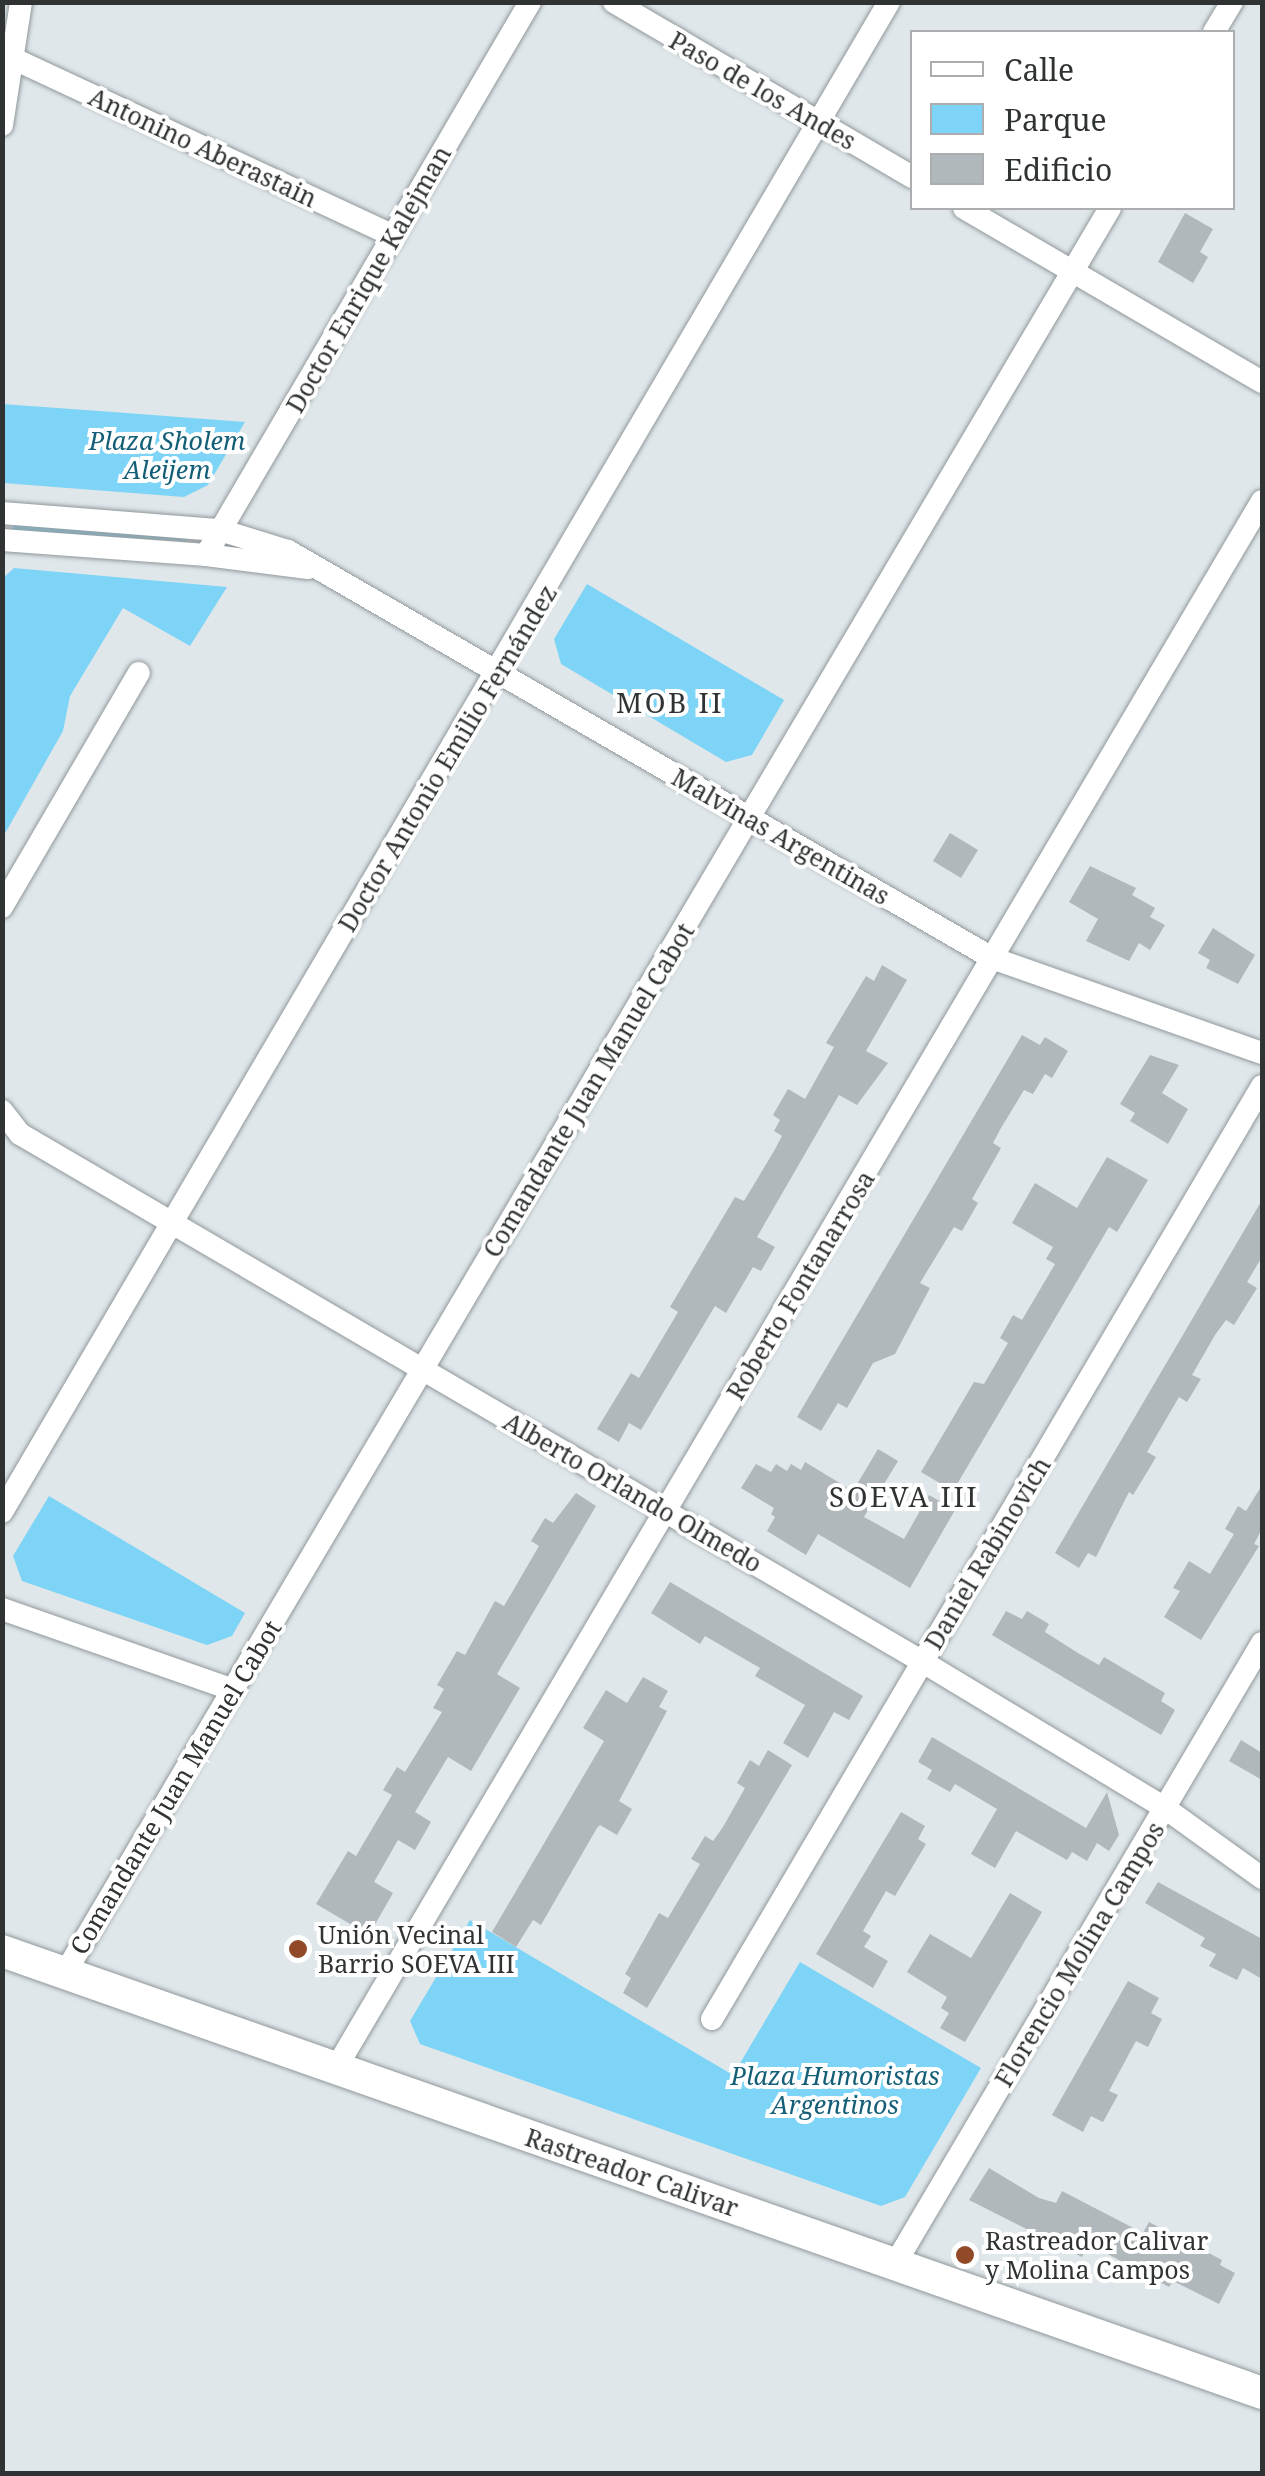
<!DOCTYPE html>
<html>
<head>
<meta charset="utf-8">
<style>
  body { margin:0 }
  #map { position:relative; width:1265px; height:2476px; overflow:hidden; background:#dfe7ea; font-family:"Noto Serif",serif }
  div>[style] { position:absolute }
  .green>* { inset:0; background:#7ed4f6 }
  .building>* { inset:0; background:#b1b8bb }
  .roads { filter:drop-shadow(0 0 2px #91989b) drop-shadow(0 0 2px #91989b) }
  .minor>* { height:22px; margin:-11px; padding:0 11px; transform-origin:11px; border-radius:11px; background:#fff }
  .secondary>* { height:32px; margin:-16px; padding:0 16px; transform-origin:16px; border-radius:16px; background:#fff }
  .dots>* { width:28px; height:28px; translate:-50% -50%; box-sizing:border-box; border:5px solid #fff; border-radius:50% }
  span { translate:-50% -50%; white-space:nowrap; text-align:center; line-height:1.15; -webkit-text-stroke:8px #fff; paint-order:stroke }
  .street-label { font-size:25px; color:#303334 }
  .park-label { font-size:25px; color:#145f77; font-style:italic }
  .poi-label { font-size:25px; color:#303334 }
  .left { translate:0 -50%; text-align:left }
  .neighbourhood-label { font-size:28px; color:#303334; letter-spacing:2.5px }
  .frame { position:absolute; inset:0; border:5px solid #303334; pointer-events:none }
  .legend { position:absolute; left:910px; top:30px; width:325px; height:180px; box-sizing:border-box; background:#fff; border:2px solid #acadae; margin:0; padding:12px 18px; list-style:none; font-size:30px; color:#303334 }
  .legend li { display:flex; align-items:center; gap:20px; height:50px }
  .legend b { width:50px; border:2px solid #acadae }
</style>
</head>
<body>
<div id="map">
  <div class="green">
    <i style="clip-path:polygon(2px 404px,113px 412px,245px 422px,208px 485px,184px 497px,3px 483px)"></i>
    <i style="clip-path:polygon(14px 525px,185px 538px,187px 541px,11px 531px)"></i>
    <i style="clip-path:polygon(14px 568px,227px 587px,190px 646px,123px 608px,70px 696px,63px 731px,3px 837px,2px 579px)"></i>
    <i style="clip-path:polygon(587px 584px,784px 700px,752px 755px,726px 762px,561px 664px,554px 639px)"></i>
    <i style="clip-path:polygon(49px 1496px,245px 1613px,232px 1636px,207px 1645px,22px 1581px,13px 1556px)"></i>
    <i style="clip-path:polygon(470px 1920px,733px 2075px,800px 1962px,981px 2068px,905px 2197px,881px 2206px,420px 2044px,410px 2021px)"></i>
  </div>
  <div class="building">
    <i style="clip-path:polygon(1185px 213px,1213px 229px,1200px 252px,1208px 257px,1193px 283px,1158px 262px)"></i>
    <i style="clip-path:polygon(950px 833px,978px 850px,961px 878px,933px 861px)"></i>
    <i style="clip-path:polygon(1090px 866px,1136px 888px,1132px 895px,1155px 908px,1150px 917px,1165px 925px,1150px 950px,1139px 943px,1129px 961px,1086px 941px,1098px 919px,1069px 902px)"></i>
    <i style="clip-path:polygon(1213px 928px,1255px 955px,1238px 984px,1206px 968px,1210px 960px,1198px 953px)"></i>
    <i style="clip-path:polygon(882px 965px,907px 980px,866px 1051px,888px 1063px,857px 1105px,839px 1095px,757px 1237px,775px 1247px,761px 1271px,753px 1267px,726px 1313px,715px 1306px,641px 1430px,629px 1423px,619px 1442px,597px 1429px,631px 1373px,639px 1378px,678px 1312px,670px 1307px,735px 1197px,744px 1201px,774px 1151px,782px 1136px,774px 1131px,780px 1120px,773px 1115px,788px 1089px,805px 1099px,834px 1047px,826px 1043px,866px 976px,874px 981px)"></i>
    <i style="clip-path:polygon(1022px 1035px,1040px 1045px,1045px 1037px,1068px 1051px,1052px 1078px,1045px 1074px,1033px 1094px,1024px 1090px,1001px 1128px,993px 1143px,1001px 1148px,972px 1199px,978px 1203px,962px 1231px,954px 1227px,920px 1283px,930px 1288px,895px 1354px,873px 1363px,847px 1408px,838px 1403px,821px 1431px,797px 1417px)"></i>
    <i style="clip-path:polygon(1150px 1055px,1179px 1065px,1162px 1093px,1188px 1109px,1168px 1144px,1130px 1121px,1135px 1113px,1120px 1104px)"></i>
    <i style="clip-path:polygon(1107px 1157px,1148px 1180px,1117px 1232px,1109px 1227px,953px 1491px,921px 1472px,974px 1382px,984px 1384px,1008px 1343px,1000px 1338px,1013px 1315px,1022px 1320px,1055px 1264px,1046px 1259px,1053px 1247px,1012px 1223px,1035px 1183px,1077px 1208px)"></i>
    <i style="clip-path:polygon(1262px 1200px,1262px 1257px,1247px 1282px,1257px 1288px,1234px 1325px,1226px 1320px,1215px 1335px,1192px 1375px,1201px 1379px,1187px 1402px,1179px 1397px,1147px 1452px,1156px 1457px,1149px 1469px,1133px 1495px,1129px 1492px,1096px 1557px,1088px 1553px,1079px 1568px,1055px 1553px)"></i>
    <i style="clip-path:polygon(878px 1449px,898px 1461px,864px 1517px,904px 1539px,929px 1495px,955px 1510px,910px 1588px,818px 1534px,806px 1555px,788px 1544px,767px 1531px,775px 1517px,771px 1514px,774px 1508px,741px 1488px,756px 1464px,771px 1472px,776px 1464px,787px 1471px,791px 1464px,801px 1470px,805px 1462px,853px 1491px)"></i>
    <i style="clip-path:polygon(1262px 1485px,1262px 1529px,1254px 1544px,1259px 1546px,1201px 1640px,1164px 1617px,1180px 1591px,1173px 1588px,1189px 1561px,1210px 1574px,1234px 1534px,1225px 1529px,1238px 1506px,1246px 1511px)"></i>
    <i style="clip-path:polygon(576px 1493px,596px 1506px,497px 1674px,520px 1688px,471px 1771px,448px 1757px,415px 1812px,431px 1822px,415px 1850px,398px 1840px,374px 1882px,393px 1893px,369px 1935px,316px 1904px,348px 1851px,356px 1856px,392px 1795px,383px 1790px,397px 1767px,405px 1772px,442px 1712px,433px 1708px,444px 1689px,437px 1685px,457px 1651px,465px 1655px,495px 1601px,504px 1606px,539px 1546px,531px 1541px,545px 1518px,553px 1523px)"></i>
    <i style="clip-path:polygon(670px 1582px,863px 1696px,849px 1720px,834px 1712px,808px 1758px,783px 1743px,805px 1705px,755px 1676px,760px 1668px,705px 1636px,700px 1644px,651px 1613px)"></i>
    <i style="clip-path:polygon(1006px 1611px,1022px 1619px,1027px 1611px,1049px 1624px,1045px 1632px,1078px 1653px,1099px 1665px,1104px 1657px,1165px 1693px,1161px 1701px,1175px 1710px,1161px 1735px,992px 1635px)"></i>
    <i style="clip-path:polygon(643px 1677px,668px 1691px,659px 1707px,667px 1711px,619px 1801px,632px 1809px,617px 1835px,600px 1825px,597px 1828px,541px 1925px,533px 1920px,516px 1947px,492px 1932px,604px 1741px,583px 1728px,606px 1690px,627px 1703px)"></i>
    <i style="clip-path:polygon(932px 1737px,1086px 1828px,1107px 1792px,1119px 1835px,1109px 1851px,1097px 1843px,1087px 1861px,1072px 1852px,1067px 1860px,1016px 1831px,995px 1868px,971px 1854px,997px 1809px,955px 1784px,950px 1792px,927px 1779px,932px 1770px,918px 1762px)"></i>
    <i style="clip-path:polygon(1241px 1740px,1262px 1753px,1262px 1780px,1229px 1761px)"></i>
    <i style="clip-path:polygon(768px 1750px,792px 1765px,647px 2008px,623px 1993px,631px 1978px,625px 1974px,659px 1913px,668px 1918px,700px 1864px,691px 1859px,705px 1836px,713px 1841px,723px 1827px,745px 1788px,737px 1783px,750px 1760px,759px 1766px)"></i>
    <i style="clip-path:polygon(901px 1812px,925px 1826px,918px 1839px,926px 1844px,895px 1896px,886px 1891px,863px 1931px,871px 1936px,864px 1947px,888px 1961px,873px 1988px,816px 1954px)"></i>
    <i style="clip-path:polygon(1158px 1882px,1262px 1939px,1262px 1979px,1243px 1968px,1237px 1980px,1209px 1966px,1216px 1954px,1200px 1946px,1205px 1938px,1145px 1903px)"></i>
    <i style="clip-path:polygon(1010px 1893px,1042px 1912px,965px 2042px,940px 2028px,949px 2013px,941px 2008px,947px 1997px,907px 1972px,930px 1934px,971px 1958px)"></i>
    <i style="clip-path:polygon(1128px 1981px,1159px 1998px,1151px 2013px,1162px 2019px,1148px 2047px,1136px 2041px,1109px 2091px,1118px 2095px,1103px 2122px,1091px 2116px,1083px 2132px,1052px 2115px)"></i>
    <i style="clip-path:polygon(989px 2168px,1039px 2198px,1056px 2203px,1062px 2191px,1143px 2233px,1149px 2222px,1222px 2260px,1220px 2265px,1235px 2273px,1219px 2304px,1173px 2281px,1169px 2287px,1089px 2244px,1082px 2257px,969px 2200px)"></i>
  </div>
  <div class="roads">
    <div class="minor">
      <i style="left:614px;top:2px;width:346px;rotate:30.4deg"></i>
      <i style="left:1214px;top:32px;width:35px;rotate:-59deg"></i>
      <i style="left:12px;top:58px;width:421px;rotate:25deg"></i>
      <i style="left:2px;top:125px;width:124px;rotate:-81.2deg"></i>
      <i style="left:964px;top:208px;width:345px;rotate:30.3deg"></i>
      <i style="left:2px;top:513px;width:219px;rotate:4.5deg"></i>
      <i style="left:220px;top:530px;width:71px;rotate:17.2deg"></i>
      <i style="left:288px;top:551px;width:813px;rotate:30.03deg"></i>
      <i style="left:992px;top:958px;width:286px;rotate:19.4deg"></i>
      <i style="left:2px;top:540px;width:205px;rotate:4.2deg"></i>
      <i style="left:206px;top:555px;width:103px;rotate:7.3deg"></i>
      <i style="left:206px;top:555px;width:641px;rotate:-59.63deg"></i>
      <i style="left:2px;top:907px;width:271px;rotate:-59.7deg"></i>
      <i style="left:2px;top:1111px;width:29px;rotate:52deg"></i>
      <i style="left:20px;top:1134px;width:1046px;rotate:30.32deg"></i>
      <i style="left:923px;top:1662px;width:283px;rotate:31.1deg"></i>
      <i style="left:1165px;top:1808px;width:120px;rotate:35.8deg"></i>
      <i style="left:2px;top:1512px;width:1751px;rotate:-59.57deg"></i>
      <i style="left:2px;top:1609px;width:245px;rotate:19.3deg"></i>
      <i style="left:65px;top:1973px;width:2051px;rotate:-59.37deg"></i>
      <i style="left:712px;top:2019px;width:1083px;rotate:-59.48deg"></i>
      <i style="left:336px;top:2068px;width:1820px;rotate:-59.42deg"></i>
      <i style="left:895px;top:2264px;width:721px;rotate:-59.42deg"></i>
    </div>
    <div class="secondary">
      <i style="left:2px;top:1951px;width:1335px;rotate:19.33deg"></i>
    </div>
  </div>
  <div class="dots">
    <i style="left:298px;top:1949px;background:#914a27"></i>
    <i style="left:965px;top:2255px;background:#914a27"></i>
  </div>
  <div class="street-label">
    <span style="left:763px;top:90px;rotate:30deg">Paso de los Andes</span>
    <span style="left:203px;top:147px;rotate:25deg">Antonino Aberastain</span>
    <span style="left:368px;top:279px;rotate:-60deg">Doctor Enrique Kalejman</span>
    <span style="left:447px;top:758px;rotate:-59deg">Doctor Antonio Emilio Fernández</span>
    <span style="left:781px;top:836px;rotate:30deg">Malvinas Argentinas</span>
    <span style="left:588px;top:1090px;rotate:-59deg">Comandante Juan Manuel Cabot</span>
    <span style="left:800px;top:1285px;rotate:-59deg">Roberto Fontanarrosa</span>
    <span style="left:633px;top:1492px;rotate:30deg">Alberto Orlando Olmedo</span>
    <span style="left:987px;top:1553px;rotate:-59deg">Daniel Rabinovich</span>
    <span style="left:175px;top:1787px;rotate:-59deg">Comandante Juan Manuel Cabot</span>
    <span style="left:1079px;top:1954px;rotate:-59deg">Florencio Molina Campos</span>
    <span style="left:632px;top:2172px;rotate:19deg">Rastreador Calivar</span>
  </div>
  <div class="park-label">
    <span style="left:167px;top:455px">Plaza Sholem<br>Aleijem</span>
    <span style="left:835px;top:2090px">Plaza Humoristas<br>Argentinos</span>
  </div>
  <div class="poi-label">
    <span class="left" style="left:318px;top:1949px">Unión Vecinal<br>Barrio SOEVA III</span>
    <span class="left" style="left:985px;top:2255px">Rastreador Calivar<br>y Molina Campos</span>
  </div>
  <div class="neighbourhood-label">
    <span style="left:670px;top:702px">MOB II</span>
    <span style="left:904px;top:1496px">SOEVA III</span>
  </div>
  <div class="frame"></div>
  <ul class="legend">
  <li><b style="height:12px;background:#fff"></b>Calle</li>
  <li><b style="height:28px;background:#7ed4f6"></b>Parque</li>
  <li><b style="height:28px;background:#b1b8bb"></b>Edificio</li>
  </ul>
</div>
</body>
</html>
